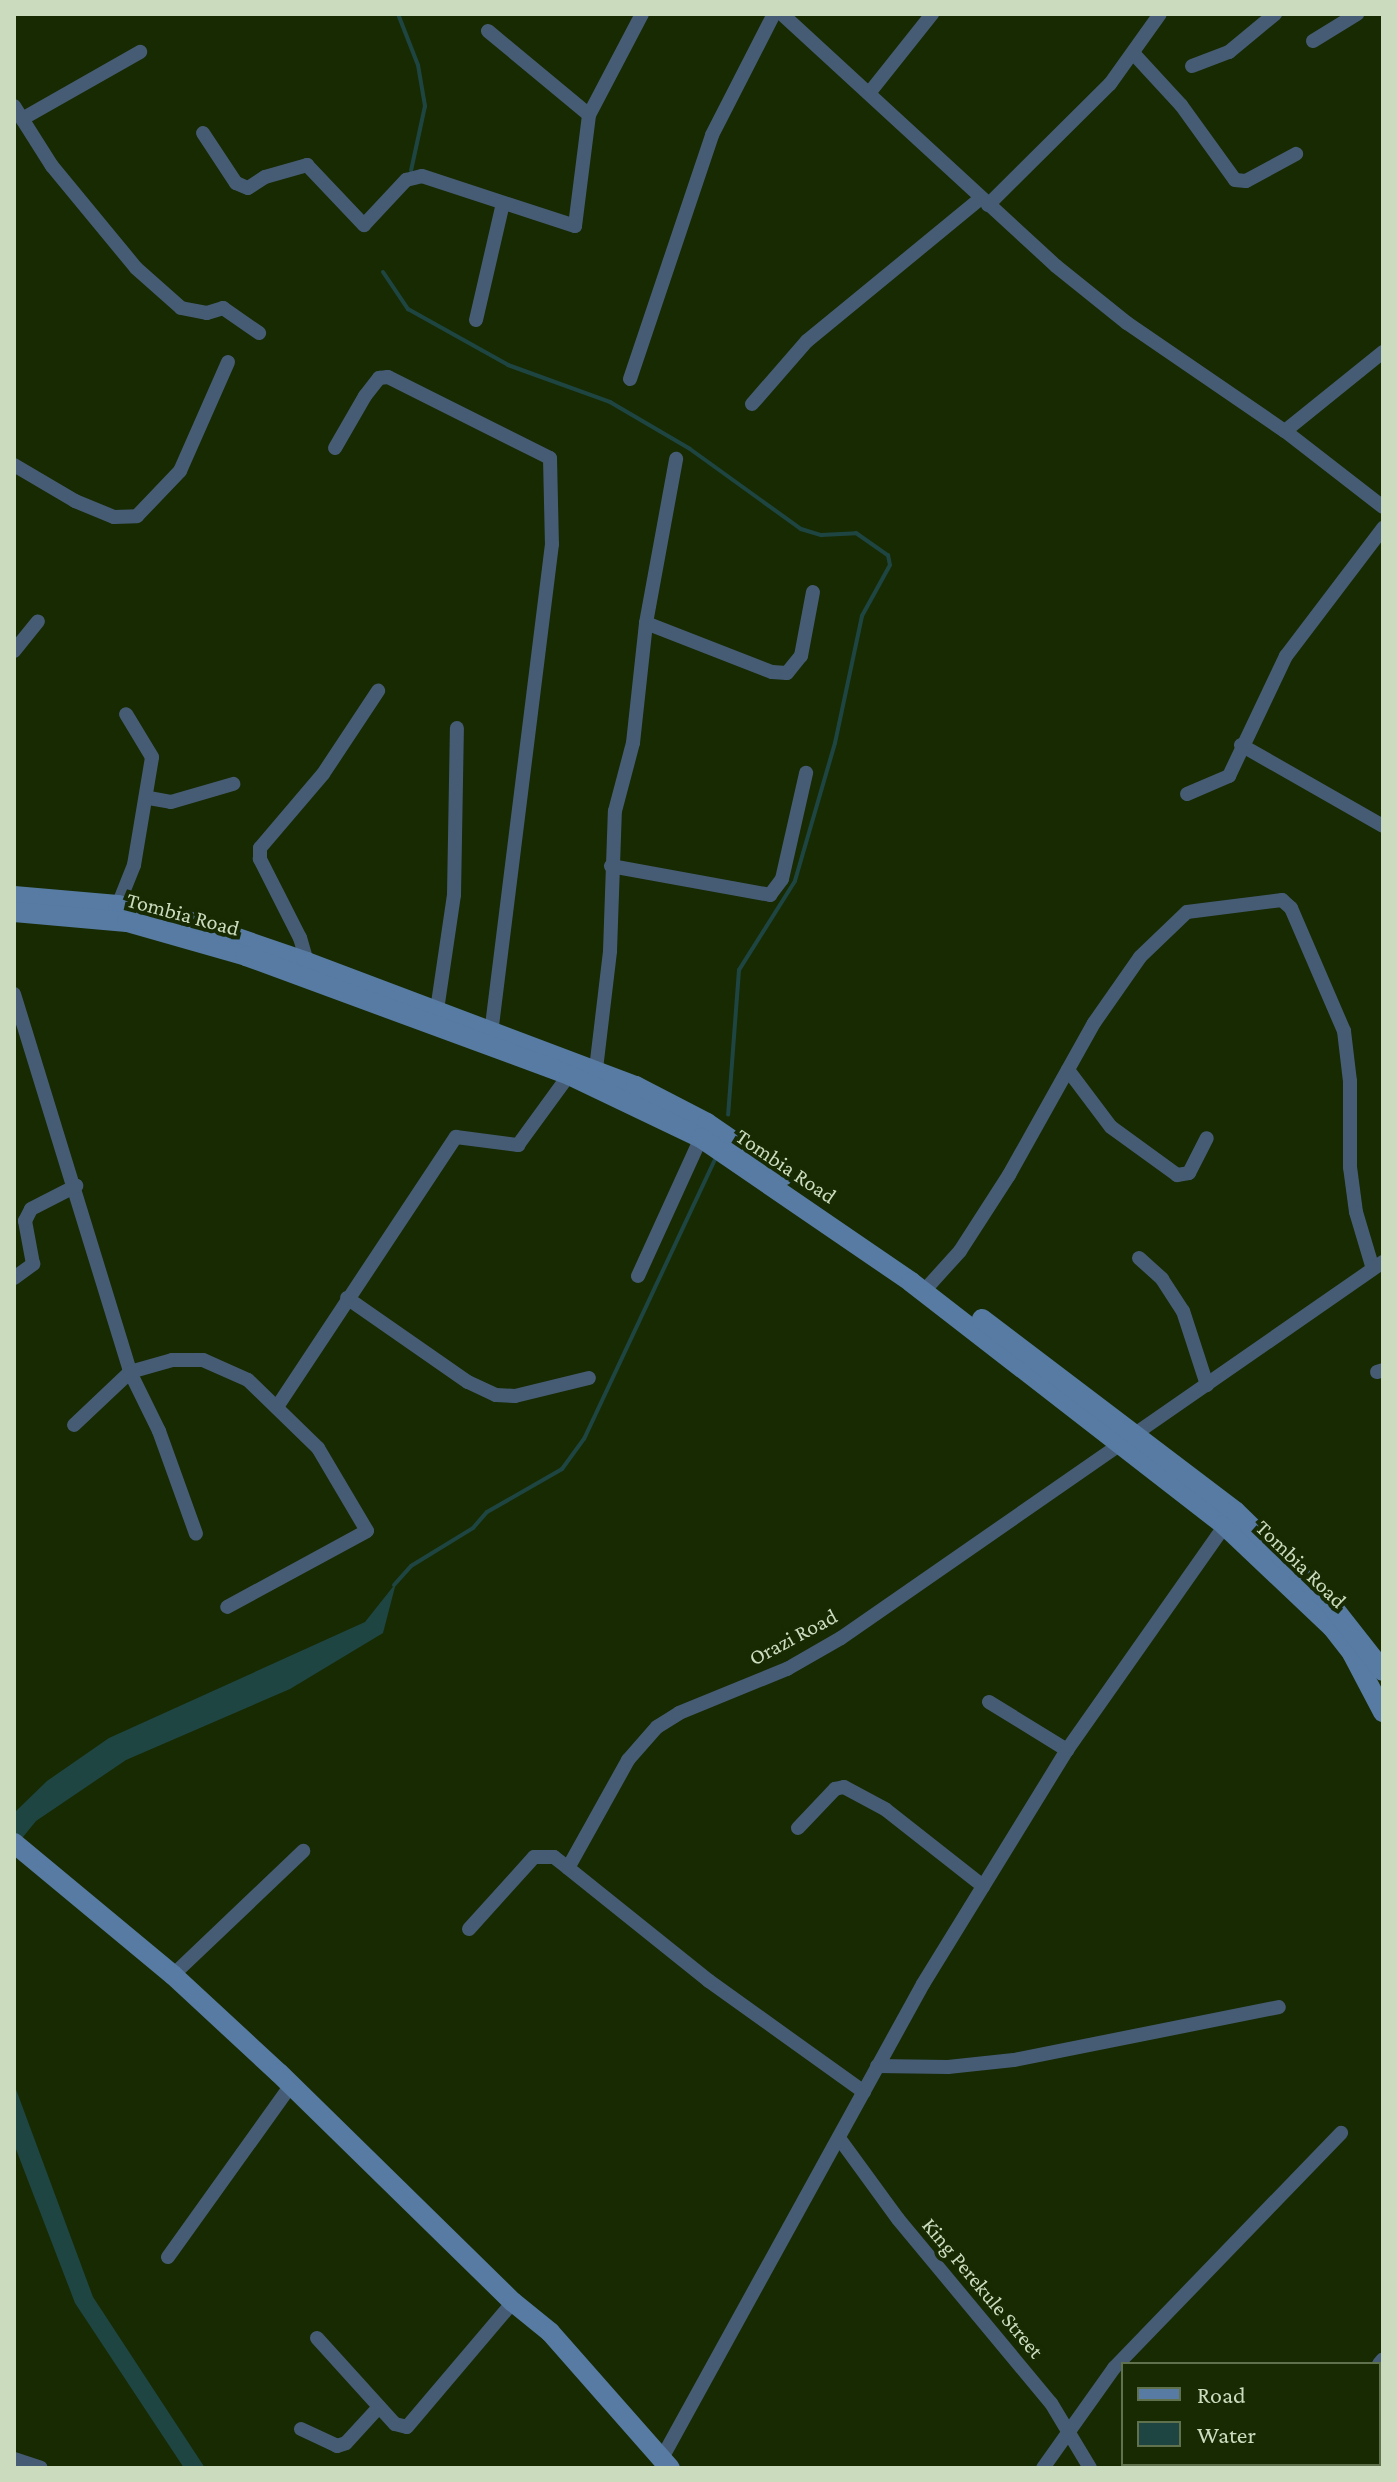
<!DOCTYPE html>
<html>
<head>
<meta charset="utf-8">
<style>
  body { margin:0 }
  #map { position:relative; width:1397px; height:2482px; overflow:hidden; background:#172a02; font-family:"Crimson Pro",serif }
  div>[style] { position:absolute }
  .water>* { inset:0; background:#1f4543 }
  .stream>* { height:4px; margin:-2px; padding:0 2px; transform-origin:2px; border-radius:2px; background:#1f4543 }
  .street>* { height:14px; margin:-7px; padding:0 7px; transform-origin:7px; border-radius:7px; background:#465c75 }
  .secondary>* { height:20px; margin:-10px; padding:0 10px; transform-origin:10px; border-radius:10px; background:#577ba3 }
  span { translate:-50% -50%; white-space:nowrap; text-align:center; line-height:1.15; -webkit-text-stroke:8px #172a02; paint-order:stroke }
  .street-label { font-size:22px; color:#cadbbe }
  .frame { position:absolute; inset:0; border:16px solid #cadbbe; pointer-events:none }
  .legend { position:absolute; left:1121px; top:2362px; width:260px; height:104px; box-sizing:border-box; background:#172a02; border:2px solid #5f714d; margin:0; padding:10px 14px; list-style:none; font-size:24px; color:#cadbbe }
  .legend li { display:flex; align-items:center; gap:16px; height:40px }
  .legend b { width:40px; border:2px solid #5f714d }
</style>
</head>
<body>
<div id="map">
  <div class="water">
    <i style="clip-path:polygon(396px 1583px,383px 1633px,290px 1689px,126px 1760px,36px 1821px,14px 1848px,14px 1813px,47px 1781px,109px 1738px,365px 1622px)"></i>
    <i style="clip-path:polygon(14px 2084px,93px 2297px,205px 2468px,184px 2468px,75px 2303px,14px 2144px)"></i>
  </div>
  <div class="stream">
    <i style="left:398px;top:14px;width:55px;rotate:68.6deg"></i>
    <i style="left:418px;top:65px;width:42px;rotate:80.3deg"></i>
    <i style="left:425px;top:106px;width:66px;rotate:102.2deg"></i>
    <i style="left:383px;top:272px;width:45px;rotate:56deg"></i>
    <i style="left:408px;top:309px;width:115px;rotate:29.2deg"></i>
    <i style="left:508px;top:365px;width:109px;rotate:19.9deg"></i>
    <i style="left:610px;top:402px;width:93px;rotate:30.4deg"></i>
    <i style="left:690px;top:449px;width:137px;rotate:35.8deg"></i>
    <i style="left:801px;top:529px;width:21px;rotate:17deg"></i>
    <i style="left:821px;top:535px;width:35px;rotate:-3deg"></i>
    <i style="left:856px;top:533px;width:39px;rotate:35deg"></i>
    <i style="left:888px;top:555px;width:10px;rotate:79deg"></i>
    <i style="left:890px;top:565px;width:58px;rotate:118.8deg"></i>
    <i style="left:862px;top:616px;width:130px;rotate:102deg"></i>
    <i style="left:835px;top:743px;width:144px;rotate:106.2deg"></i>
    <i style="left:795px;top:881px;width:105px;rotate:122.2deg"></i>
    <i style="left:739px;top:970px;width:145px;rotate:94.3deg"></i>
    <i style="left:394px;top:1585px;width:25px;rotate:-48deg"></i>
    <i style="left:411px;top:1566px;width:73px;rotate:-31.5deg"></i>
    <i style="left:473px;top:1528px;width:21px;rotate:-49deg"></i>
    <i style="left:487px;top:1512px;width:86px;rotate:-29.8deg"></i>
    <i style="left:562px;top:1469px;width:37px;rotate:-54deg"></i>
    <i style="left:584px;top:1439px;width:307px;rotate:-64.9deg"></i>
  </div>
  <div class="street">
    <i style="left:782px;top:14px;width:372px;rotate:42.6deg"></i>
    <i style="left:1056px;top:266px;width:91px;rotate:38.8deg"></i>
    <i style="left:1127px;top:323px;width:191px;rotate:34.4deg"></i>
    <i style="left:1285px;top:431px;width:124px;rotate:37.8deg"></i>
    <i style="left:488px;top:31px;width:131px;rotate:39.7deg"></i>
    <i style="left:1313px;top:41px;width:52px;rotate:-31.5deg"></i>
    <i style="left:1133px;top:53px;width:71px;rotate:47.3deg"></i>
    <i style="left:1181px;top:105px;width:92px;rotate:54.2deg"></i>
    <i style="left:1235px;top:180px;width:11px;rotate:5deg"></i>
    <i style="left:1246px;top:181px;width:57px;rotate:-28.4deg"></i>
    <i style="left:1192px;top:66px;width:40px;rotate:-21deg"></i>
    <i style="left:1229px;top:52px;width:60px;rotate:-39.6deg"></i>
    <i style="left:870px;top:92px;width:100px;rotate:-51.5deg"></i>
    <i style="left:14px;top:106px;width:71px;rotate:57.7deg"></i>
    <i style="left:52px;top:166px;width:132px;rotate:50.5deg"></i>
    <i style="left:136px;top:268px;width:60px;rotate:41.6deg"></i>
    <i style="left:181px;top:308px;width:26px;rotate:11deg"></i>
    <i style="left:207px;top:313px;width:17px;rotate:-17deg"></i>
    <i style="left:223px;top:308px;width:44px;rotate:34.8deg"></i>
    <i style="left:22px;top:119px;width:136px;rotate:-29.6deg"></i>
    <i style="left:203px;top:133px;width:60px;rotate:56.6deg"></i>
    <i style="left:236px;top:183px;width:13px;rotate:23deg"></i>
    <i style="left:248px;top:188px;width:20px;rotate:-33deg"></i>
    <i style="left:265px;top:177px;width:44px;rotate:-15.9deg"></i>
    <i style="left:307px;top:165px;width:83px;rotate:46.5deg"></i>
    <i style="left:364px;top:225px;width:62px;rotate:-47deg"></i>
    <i style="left:406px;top:180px;width:16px;rotate:-14deg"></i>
    <i style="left:422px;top:176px;width:161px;rotate:18.1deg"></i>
    <i style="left:575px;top:226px;width:112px;rotate:-82.8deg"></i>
    <i style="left:589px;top:115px;width:114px;rotate:-62.3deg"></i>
    <i style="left:988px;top:205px;width:172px;rotate:-44.8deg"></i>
    <i style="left:1110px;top:84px;width:86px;rotate:-54.5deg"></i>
    <i style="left:476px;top:320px;width:120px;rotate:-77deg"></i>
    <i style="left:630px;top:379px;width:257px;rotate:-71.4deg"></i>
    <i style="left:712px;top:135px;width:136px;rotate:-62.9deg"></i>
    <i style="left:752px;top:404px;width:84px;rotate:-48.9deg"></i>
    <i style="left:807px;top:341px;width:225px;rotate:-39.4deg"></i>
    <i style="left:1285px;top:431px;width:126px;rotate:-38.9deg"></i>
    <i style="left:335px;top:448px;width:60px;rotate:-60deg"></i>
    <i style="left:365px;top:396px;width:23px;rotate:-52deg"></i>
    <i style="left:379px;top:378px;width:9px;rotate:-6deg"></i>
    <i style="left:388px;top:377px;width:181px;rotate:26.6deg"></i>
    <i style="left:550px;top:458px;width:86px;rotate:88.7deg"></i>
    <i style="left:552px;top:544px;width:491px;rotate:97.1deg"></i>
    <i style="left:14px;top:465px;width:71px;rotate:30.5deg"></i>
    <i style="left:75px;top:501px;width:42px;rotate:22.3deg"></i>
    <i style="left:114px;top:517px;width:23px;rotate:-2deg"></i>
    <i style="left:137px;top:516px;width:62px;rotate:-46.3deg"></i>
    <i style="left:180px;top:471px;width:119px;rotate:-66.2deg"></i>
    <i style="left:646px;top:623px;width:135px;rotate:21.3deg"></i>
    <i style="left:772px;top:672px;width:15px;rotate:4deg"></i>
    <i style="left:787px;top:673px;width:22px;rotate:-51deg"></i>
    <i style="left:801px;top:656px;width:65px;rotate:-79.4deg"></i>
    <i style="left:14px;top:651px;width:38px;rotate:-51deg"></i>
    <i style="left:1241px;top:745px;width:163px;rotate:29.7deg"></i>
    <i style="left:1187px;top:794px;width:46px;rotate:-23.2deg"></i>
    <i style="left:1229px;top:776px;width:133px;rotate:-64.6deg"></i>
    <i style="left:1286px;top:656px;width:161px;rotate:-52.8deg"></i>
    <i style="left:149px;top:798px;width:22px;rotate:10deg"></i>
    <i style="left:171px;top:802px;width:65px;rotate:-16.2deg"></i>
    <i style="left:611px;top:866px;width:162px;rotate:10.3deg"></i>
    <i style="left:770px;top:895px;width:20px;rotate:-53deg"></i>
    <i style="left:782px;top:879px;width:109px;rotate:-77.2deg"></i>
    <i style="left:118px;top:905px;width:43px;rotate:-68.2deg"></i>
    <i style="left:134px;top:865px;width:109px;rotate:-80.5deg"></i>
    <i style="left:152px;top:757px;width:50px;rotate:-121.2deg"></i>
    <i style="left:307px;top:962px;width:25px;rotate:-106deg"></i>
    <i style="left:300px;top:938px;width:89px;rotate:-116.9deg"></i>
    <i style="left:260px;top:859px;width:11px;rotate:-90deg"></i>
    <i style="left:260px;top:848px;width:97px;rotate:-49.6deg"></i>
    <i style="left:323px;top:774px;width:100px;rotate:-56.5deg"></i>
    <i style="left:14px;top:994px;width:395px;rotate:72.9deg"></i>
    <i style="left:130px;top:1372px;width:66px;rotate:63.8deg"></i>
    <i style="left:159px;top:1431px;width:109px;rotate:70.2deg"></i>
    <i style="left:437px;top:1010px;width:116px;rotate:-81.6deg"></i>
    <i style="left:454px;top:895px;width:167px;rotate:-89deg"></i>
    <i style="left:596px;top:1069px;width:119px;rotate:-83.2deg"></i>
    <i style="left:610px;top:951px;width:140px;rotate:-88deg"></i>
    <i style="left:615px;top:811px;width:70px;rotate:-75.2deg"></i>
    <i style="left:633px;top:743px;width:121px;rotate:-83.8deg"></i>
    <i style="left:646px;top:623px;width:167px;rotate:-79.6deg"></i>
    <i style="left:1068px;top:1070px;width:71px;rotate:53deg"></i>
    <i style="left:1111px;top:1127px;width:82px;rotate:36deg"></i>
    <i style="left:1177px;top:1175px;width:12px;rotate:-9deg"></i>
    <i style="left:1189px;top:1173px;width:39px;rotate:-63deg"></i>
    <i style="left:1139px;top:1258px;width:31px;rotate:42deg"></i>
    <i style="left:1162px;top:1279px;width:38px;rotate:57deg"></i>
    <i style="left:1183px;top:1311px;width:78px;rotate:72deg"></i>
    <i style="left:638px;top:1276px;width:159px;rotate:-65.5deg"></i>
    <i style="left:14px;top:1278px;width:24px;rotate:-36deg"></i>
    <i style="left:33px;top:1264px;width:44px;rotate:-100.5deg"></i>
    <i style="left:25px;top:1221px;width:13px;rotate:-63deg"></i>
    <i style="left:31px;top:1209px;width:51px;rotate:-27.1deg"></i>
    <i style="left:923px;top:1292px;width:55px;rotate:-47.9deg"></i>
    <i style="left:960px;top:1251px;width:90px;rotate:-57.2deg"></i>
    <i style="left:1009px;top:1175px;width:174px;rotate:-60.8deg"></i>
    <i style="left:1094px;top:1023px;width:80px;rotate:-55.1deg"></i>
    <i style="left:1140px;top:957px;width:65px;rotate:-43.8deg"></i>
    <i style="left:1187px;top:912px;width:96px;rotate:-7.2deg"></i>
    <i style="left:1282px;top:900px;width:12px;rotate:42deg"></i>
    <i style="left:1291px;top:908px;width:134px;rotate:66.7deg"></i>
    <i style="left:1344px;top:1031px;width:50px;rotate:83.2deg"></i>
    <i style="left:1350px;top:1081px;width:86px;rotate:90deg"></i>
    <i style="left:1350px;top:1167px;width:45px;rotate:82.4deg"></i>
    <i style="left:1356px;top:1212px;width:59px;rotate:73.4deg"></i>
    <i style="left:347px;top:1298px;width:147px;rotate:34.8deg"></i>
    <i style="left:468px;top:1382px;width:31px;rotate:25deg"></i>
    <i style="left:496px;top:1395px;width:19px;rotate:3deg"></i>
    <i style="left:515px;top:1396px;width:76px;rotate:-13.7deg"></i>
    <i style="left:1377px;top:1372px;width:6px;rotate:-18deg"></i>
    <i style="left:277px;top:1407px;width:324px;rotate:-56.5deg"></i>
    <i style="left:456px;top:1137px;width:63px;rotate:7.4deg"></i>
    <i style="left:518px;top:1145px;width:92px;rotate:-53.9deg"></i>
    <i style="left:74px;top:1425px;width:77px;rotate:-43.4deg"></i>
    <i style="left:130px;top:1372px;width:44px;rotate:-15.9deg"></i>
    <i style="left:172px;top:1360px;width:31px"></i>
    <i style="left:203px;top:1360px;width:49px;rotate:24deg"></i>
    <i style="left:248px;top:1380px;width:98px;rotate:44.2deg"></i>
    <i style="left:318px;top:1448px;width:96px;rotate:59.4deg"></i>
    <i style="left:367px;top:1531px;width:159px;rotate:151.5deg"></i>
    <i style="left:989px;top:1702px;width:92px;rotate:31.6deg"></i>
    <i style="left:798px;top:1828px;width:54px;rotate:-46.5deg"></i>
    <i style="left:835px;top:1789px;width:9px;rotate:-13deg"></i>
    <i style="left:844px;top:1787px;width:47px;rotate:28.2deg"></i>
    <i style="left:885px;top:1809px;width:125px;rotate:38.2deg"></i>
    <i style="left:469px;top:1929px;width:97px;rotate:-47.9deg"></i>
    <i style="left:534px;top:1857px;width:20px"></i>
    <i style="left:554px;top:1857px;width:18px;rotate:38deg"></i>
    <i style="left:173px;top:1975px;width:180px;rotate:-43.6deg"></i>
    <i style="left:877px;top:2066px;width:71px;rotate:0.8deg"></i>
    <i style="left:948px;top:2067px;width:66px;rotate:-6.1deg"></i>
    <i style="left:1014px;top:2060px;width:270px;rotate:-11.3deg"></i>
    <i style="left:864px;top:2092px;width:191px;rotate:-144.4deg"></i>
    <i style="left:709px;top:1981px;width:181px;rotate:-141.3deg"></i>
    <i style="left:568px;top:1868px;width:124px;rotate:-60.9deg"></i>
    <i style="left:628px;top:1760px;width:44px;rotate:-48.7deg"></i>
    <i style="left:657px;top:1727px;width:26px;rotate:-32deg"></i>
    <i style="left:679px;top:1713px;width:117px;rotate:-22.2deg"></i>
    <i style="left:787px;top:1669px;width:62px;rotate:-29.9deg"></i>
    <i style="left:841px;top:1638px;width:660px;rotate:-34.75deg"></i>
    <i style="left:839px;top:2138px;width:100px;rotate:53.9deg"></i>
    <i style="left:898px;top:2219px;width:239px;rotate:50.3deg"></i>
    <i style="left:1051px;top:2403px;width:76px;rotate:59deg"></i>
    <i style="left:168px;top:2257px;width:211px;rotate:-54.4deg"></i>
    <i style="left:317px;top:2338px;width:116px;rotate:47.8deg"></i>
    <i style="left:395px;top:2424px;width:12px;rotate:14deg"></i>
    <i style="left:407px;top:2427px;width:164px;rotate:-49.7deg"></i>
    <i style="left:1379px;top:2364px;width:6px;rotate:-51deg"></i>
    <i style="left:301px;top:2429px;width:40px;rotate:25deg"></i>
    <i style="left:337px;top:2446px;width:9px;rotate:-18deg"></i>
    <i style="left:346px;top:2443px;width:49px;rotate:-47.5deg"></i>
    <i style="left:662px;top:2458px;width:541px;rotate:-61.16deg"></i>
    <i style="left:923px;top:1984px;width:275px;rotate:-58.4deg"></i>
    <i style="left:1067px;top:1750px;width:284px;rotate:-54.9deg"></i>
    <i style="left:14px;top:2459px;width:28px;rotate:18deg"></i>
    <i style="left:1043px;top:2468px;width:123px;rotate:-54.6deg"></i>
    <i style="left:1114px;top:2368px;width:327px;rotate:-46deg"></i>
    <i style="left:1317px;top:2468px;width:4px;rotate:-63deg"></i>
  </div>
  <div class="secondary">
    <i style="left:14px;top:896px;width:104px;rotate:4.9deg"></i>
    <i style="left:118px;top:905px;width:69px;rotate:12.6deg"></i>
    <i style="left:185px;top:920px;width:129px;rotate:19deg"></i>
    <i style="left:307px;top:962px;width:352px;rotate:20.7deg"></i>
    <i style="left:636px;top:1086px;width:80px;rotate:27.5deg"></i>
    <i style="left:707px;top:1123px;width:93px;rotate:34.5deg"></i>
    <i style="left:14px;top:912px;width:113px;rotate:5.1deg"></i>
    <i style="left:127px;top:922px;width:124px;rotate:15.9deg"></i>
    <i style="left:246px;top:956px;width:344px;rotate:20.2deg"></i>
    <i style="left:569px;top:1075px;width:146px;rotate:25.5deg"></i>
    <i style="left:701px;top:1138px;width:255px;rotate:34.4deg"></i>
    <i style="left:911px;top:1282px;width:396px;rotate:37.8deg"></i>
    <i style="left:1224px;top:1525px;width:149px;rotate:43.4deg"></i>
    <i style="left:1332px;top:1627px;width:33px;rotate:52deg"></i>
    <i style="left:1352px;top:1653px;width:67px;rotate:62.3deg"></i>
    <i style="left:982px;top:1319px;width:318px;rotate:37.2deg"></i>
    <i style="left:1235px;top:1511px;width:129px;rotate:44.1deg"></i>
    <i style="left:1328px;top:1601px;width:89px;rotate:51.8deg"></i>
    <i style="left:14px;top:1843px;width:207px;rotate:39.7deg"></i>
    <i style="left:173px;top:1975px;width:144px;rotate:42.8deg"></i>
    <i style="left:279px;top:2073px;width:327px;rotate:44.4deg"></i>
    <i style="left:513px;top:2302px;width:48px;rotate:39deg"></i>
    <i style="left:550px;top:2332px;width:181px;rotate:48.6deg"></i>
  </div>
  <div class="street-label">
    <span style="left:183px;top:914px;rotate:15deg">Tombia Road</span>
    <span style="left:786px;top:1166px;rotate:34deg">Tombia Road</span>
    <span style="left:1301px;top:1564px;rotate:44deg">Tombia Road</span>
    <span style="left:793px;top:1637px;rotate:-28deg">Orazi Road</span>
    <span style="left:983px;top:2288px;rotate:50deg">King Perekule Street</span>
  </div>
  <div class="frame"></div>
  <ul class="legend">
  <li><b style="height:10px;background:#577ba3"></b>Road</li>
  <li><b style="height:22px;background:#1f4543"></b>Water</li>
  </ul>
</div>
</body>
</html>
